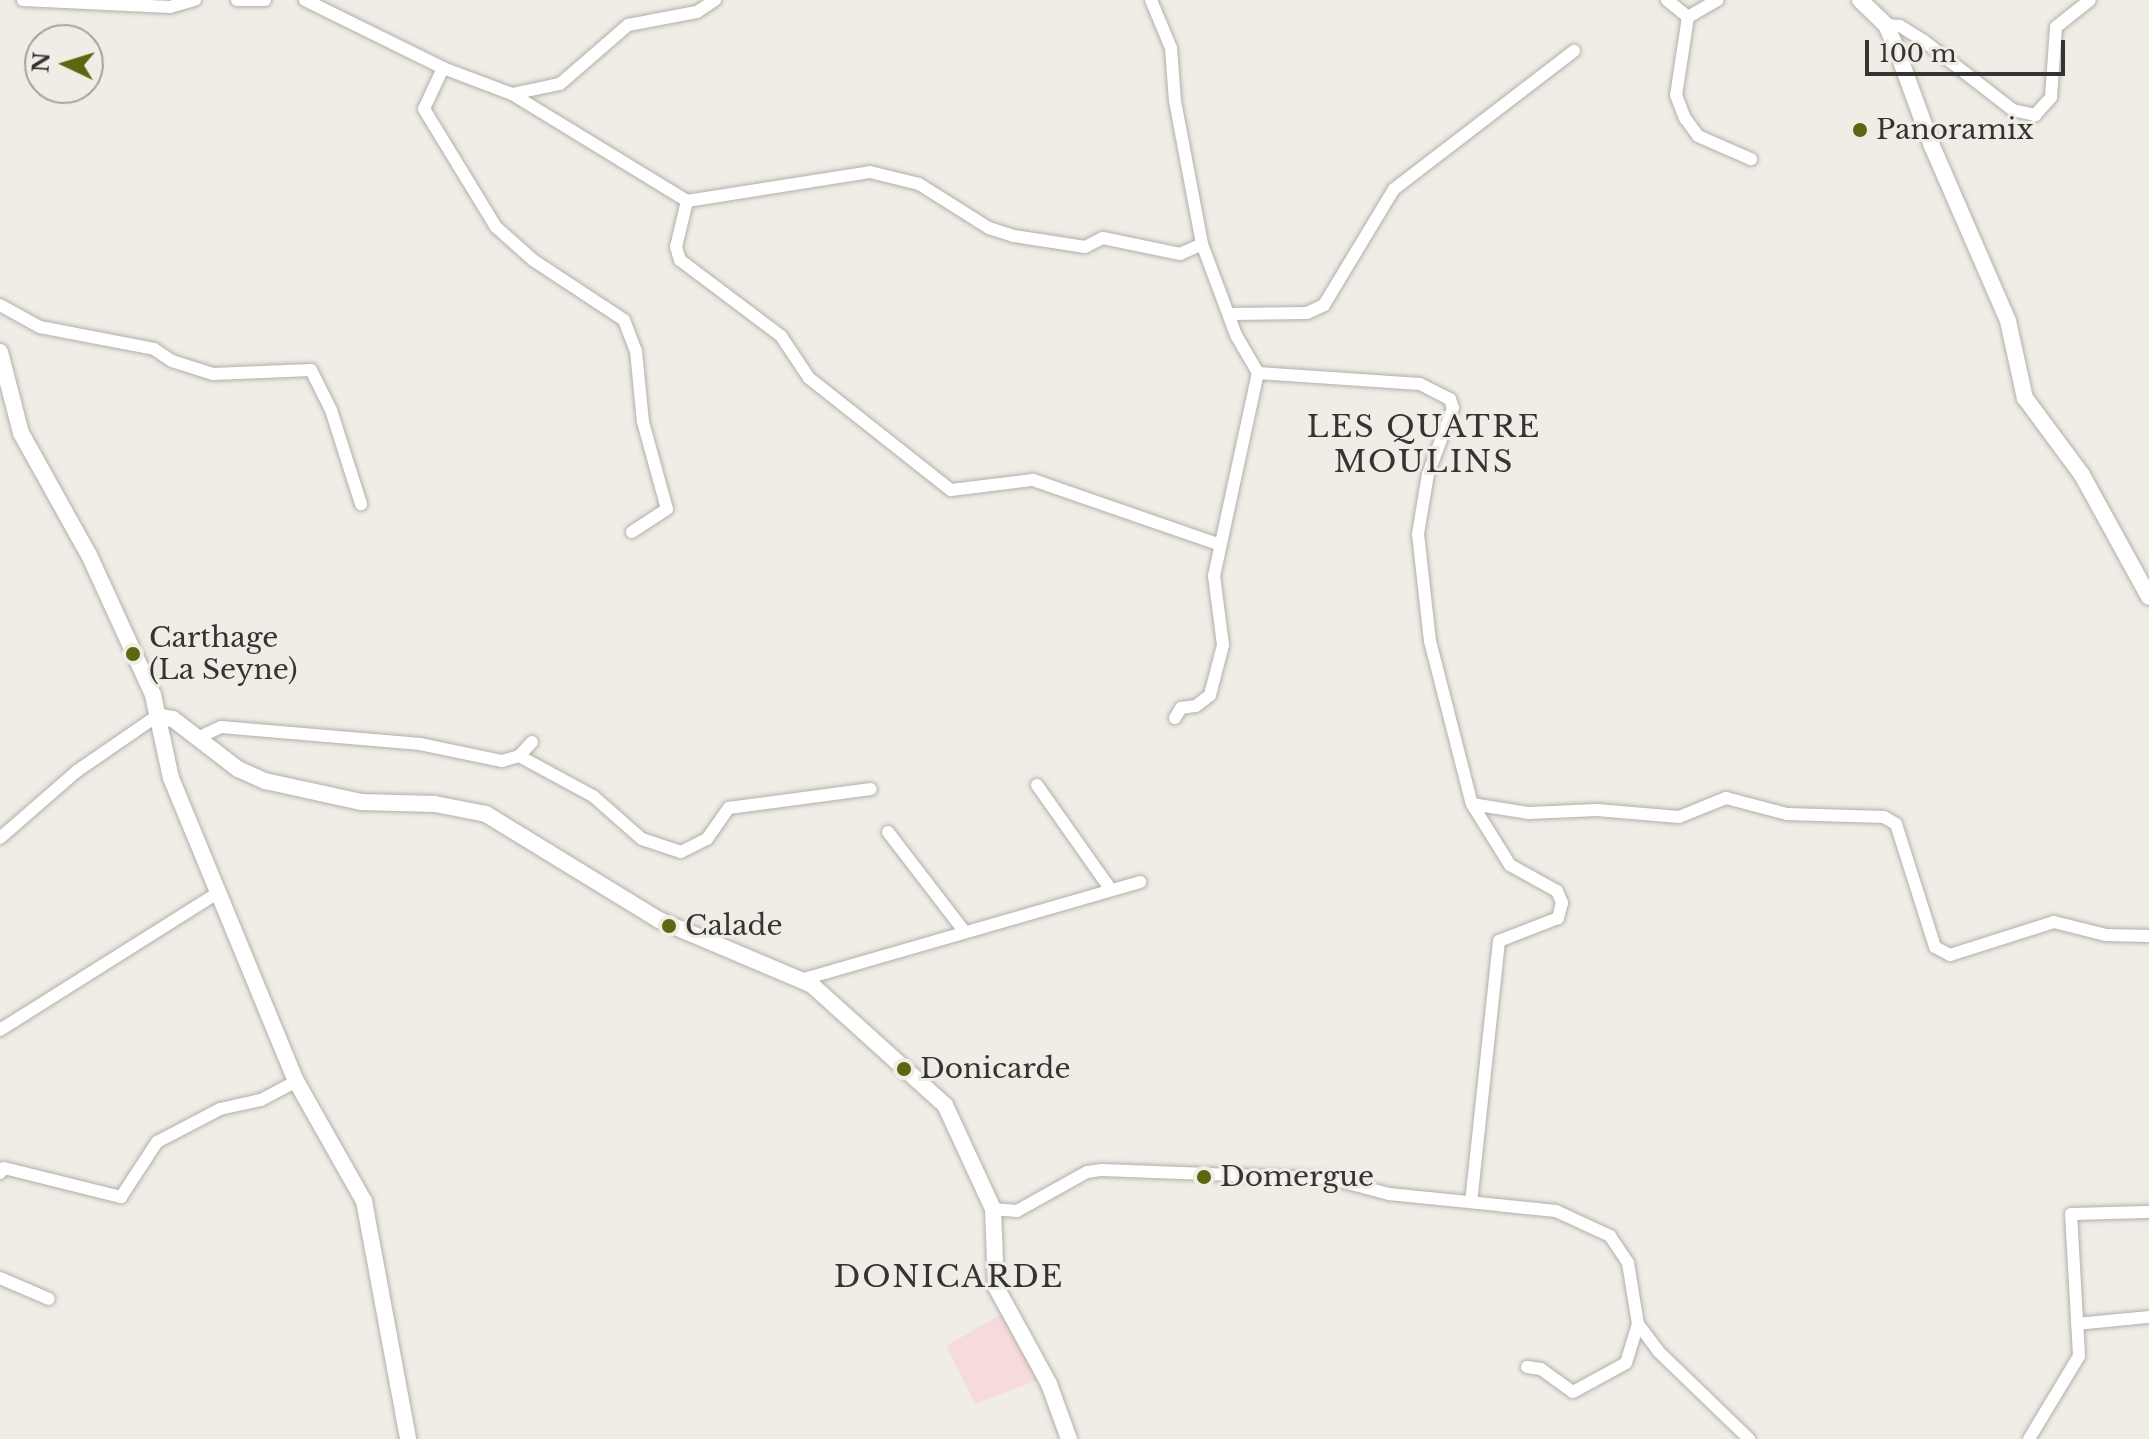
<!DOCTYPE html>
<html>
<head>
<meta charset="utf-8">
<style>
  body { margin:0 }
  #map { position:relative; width:2149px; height:1439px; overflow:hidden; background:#f0ece6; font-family:"Libre Baskerville",serif }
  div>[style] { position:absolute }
  .industrial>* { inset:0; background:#f6dbdc }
  .roads { filter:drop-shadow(0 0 2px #b3afa9) drop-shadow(0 0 2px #b3afa9) }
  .street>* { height:12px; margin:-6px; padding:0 6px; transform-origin:6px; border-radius:6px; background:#fff }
  .secondary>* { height:16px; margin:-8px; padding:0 8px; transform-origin:8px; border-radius:8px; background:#fff }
  .dots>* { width:22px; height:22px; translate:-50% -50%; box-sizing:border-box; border:4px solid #f0ece6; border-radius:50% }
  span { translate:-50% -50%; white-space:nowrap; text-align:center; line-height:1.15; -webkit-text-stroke:6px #f0ece6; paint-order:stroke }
  .poi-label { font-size:28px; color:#363432 }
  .left { translate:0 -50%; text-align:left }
  .neighbourhood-label { font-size:30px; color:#363432; letter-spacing:2px }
  .north { position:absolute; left:24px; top:24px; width:80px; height:80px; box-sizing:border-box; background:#f0ece6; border:2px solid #a6a29e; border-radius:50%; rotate:274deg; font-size:22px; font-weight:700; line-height:32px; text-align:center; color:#363432 }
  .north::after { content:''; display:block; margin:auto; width:28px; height:36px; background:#5a670e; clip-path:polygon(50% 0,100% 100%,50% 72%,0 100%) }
  .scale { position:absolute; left:1865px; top:40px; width:200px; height:36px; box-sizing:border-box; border:4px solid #363432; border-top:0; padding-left:10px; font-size:24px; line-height:28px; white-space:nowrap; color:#363432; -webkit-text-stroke:6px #f0ece6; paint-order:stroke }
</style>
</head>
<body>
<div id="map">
  <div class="industrial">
    <i style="clip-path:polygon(1003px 1313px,1038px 1380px,975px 1404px,946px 1346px)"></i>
  </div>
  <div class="roads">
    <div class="street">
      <i style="left:23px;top:0;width:147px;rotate:2.7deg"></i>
      <i style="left:170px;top:7px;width:26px;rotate:-16deg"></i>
      <i style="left:237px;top:0;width:28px"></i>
      <i style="left:305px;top:0;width:154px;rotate:26.2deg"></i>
      <i style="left:443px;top:68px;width:74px;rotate:20.6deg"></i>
      <i style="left:512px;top:94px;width:205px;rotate:31.4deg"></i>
      <i style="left:687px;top:201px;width:185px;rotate:-9deg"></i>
      <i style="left:870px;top:172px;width:50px;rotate:13.8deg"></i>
      <i style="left:919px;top:184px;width:83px;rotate:32.2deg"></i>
      <i style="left:989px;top:228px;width:26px;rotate:18deg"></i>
      <i style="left:1014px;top:236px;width:72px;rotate:8.8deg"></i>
      <i style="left:1085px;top:247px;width:20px;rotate:-27deg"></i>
      <i style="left:1103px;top:238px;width:79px;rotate:11.7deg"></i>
      <i style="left:1180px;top:254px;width:24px;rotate:-24deg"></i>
      <i style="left:1151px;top:0;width:52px;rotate:67.4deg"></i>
      <i style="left:1171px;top:48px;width:53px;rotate:85.7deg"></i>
      <i style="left:1175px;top:101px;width:146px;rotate:79.3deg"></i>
      <i style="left:1202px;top:244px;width:97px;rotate:69.5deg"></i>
      <i style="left:1236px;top:335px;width:44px;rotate:59.9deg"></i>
      <i style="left:1667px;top:0;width:27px;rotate:39deg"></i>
      <i style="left:1688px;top:17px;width:34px;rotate:-30deg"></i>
      <i style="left:1688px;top:17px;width:79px;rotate:98.7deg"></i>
      <i style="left:1676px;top:95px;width:25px;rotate:69deg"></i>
      <i style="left:1685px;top:118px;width:22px;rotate:54deg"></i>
      <i style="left:1698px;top:136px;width:58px;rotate:23.5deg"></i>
      <i style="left:1886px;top:25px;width:14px;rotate:4deg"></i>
      <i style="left:1900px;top:26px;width:28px;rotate:32deg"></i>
      <i style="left:1924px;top:41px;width:113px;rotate:37.8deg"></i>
      <i style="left:2013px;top:110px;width:23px;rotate:13deg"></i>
      <i style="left:2035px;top:115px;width:24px;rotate:-48deg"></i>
      <i style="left:2051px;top:97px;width:70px;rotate:-85.9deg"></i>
      <i style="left:2056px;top:27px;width:43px;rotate:-38.5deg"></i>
      <i style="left:443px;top:68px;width:45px;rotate:114.9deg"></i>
      <i style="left:424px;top:109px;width:138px;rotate:58.6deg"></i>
      <i style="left:496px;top:227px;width:50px;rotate:41.7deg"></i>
      <i style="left:533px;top:260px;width:109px;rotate:33.4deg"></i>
      <i style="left:624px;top:320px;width:33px;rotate:69deg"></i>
      <i style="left:636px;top:351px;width:71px;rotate:84.4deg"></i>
      <i style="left:643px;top:422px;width:90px;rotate:74.6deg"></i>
      <i style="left:667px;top:509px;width:42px;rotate:146.7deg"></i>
      <i style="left:512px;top:94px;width:49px;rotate:-11.8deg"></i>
      <i style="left:560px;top:84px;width:90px;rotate:-40.9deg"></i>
      <i style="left:628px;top:25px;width:70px;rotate:-10.7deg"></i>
      <i style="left:697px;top:12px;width:22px;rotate:-34deg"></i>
      <i style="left:687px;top:201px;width:47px;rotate:103.4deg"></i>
      <i style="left:676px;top:247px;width:14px;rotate:73deg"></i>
      <i style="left:680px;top:260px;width:126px;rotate:37deg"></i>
      <i style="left:781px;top:336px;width:50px;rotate:56.3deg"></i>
      <i style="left:809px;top:378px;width:181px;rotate:38.3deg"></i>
      <i style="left:951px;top:490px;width:83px;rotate:-7deg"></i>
      <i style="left:1033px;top:480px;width:196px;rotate:19.1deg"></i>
      <i style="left:0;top:305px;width:46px;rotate:28.8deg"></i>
      <i style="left:40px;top:327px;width:116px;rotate:10.9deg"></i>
      <i style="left:154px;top:349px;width:22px;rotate:34deg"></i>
      <i style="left:172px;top:361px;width:43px;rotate:17.6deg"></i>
      <i style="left:213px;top:374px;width:98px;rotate:-2.3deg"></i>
      <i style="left:311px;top:370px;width:45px;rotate:63.4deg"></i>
      <i style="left:331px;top:410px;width:99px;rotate:72.3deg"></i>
      <i style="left:1232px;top:314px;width:75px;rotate:-0.8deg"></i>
      <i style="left:1307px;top:313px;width:19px;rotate:-25deg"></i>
      <i style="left:1324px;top:305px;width:135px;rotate:-58.9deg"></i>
      <i style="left:1394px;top:189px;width:227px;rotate:-37.5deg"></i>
      <i style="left:1258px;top:373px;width:162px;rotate:3.9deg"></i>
      <i style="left:1420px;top:384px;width:34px;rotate:27deg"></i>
      <i style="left:1450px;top:399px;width:9px;rotate:72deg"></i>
      <i style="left:1453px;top:408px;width:71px;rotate:110.7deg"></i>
      <i style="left:1428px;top:474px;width:61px;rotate:99.5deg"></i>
      <i style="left:1418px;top:534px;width:108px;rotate:83.6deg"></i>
      <i style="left:1430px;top:641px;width:168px;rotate:75.6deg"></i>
      <i style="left:1472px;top:804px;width:72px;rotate:58.1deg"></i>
      <i style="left:1510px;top:865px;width:54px;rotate:29deg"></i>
      <i style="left:1557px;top:891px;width:13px;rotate:67deg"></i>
      <i style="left:1562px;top:903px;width:16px;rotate:105deg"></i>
      <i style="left:1558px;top:918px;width:63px;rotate:158.7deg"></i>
      <i style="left:1499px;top:941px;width:262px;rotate:96.1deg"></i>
      <i style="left:1175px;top:718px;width:12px;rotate:-59deg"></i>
      <i style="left:1181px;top:708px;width:15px;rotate:-8deg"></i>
      <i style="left:1196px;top:706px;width:18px;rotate:-38deg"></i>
      <i style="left:1210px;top:695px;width:52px;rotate:-75.4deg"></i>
      <i style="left:1223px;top:645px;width:70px;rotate:-97.4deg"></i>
      <i style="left:1214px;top:576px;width:208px;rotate:-77.8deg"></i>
      <i style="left:198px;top:738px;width:25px;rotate:-26deg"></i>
      <i style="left:221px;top:727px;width:200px;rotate:4.9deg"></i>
      <i style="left:420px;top:744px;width:84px;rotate:11.7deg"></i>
      <i style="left:502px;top:761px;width:18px;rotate:-16deg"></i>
      <i style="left:519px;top:756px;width:84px;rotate:28.4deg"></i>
      <i style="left:593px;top:796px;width:65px;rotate:41.3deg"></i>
      <i style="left:642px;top:839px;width:41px;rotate:18.4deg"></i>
      <i style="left:681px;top:852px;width:29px;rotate:-27deg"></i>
      <i style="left:707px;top:839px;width:38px;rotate:-55deg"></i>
      <i style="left:729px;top:808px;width:143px;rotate:-7.6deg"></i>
      <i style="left:519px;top:756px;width:19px;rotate:-47deg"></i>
      <i style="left:1037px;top:785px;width:128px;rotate:54.8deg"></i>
      <i style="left:1472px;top:804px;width:58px;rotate:9deg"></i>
      <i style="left:1529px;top:813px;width:68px;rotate:-2.5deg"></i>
      <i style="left:1597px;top:810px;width:82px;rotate:4.9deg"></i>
      <i style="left:1679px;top:817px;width:51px;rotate:-22deg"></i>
      <i style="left:1726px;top:798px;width:63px;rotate:14.7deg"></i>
      <i style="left:1787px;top:814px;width:97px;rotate:1.8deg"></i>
      <i style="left:1884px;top:817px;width:14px;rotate:30deg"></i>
      <i style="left:1896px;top:824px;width:129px;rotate:72.4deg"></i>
      <i style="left:1935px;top:947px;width:17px;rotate:28deg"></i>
      <i style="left:1950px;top:955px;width:109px;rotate:-17.6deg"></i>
      <i style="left:2054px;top:922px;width:54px;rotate:14deg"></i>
      <i style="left:2106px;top:935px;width:43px;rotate:1.3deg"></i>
      <i style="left:888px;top:832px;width:125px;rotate:52.5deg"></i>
      <i style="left:0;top:838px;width:102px;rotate:-41deg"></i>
      <i style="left:77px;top:771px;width:97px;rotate:-34.5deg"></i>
      <i style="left:804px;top:979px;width:350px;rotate:-16.1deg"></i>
      <i style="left:0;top:1030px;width:259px;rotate:-32.2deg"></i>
      <i style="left:0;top:1173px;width:6px;rotate:-51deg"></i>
      <i style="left:4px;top:1168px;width:121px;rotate:13.9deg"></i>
      <i style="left:121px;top:1197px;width:66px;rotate:-56.8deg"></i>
      <i style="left:157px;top:1142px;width:71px;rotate:-27.6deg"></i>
      <i style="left:220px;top:1109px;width:42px;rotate:-12.4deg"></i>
      <i style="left:261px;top:1100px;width:40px;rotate:-28deg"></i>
      <i style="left:993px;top:1209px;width:24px;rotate:5deg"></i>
      <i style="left:1017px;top:1211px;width:80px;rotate:-29.1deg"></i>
      <i style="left:1087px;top:1172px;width:15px;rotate:-8deg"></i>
      <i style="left:1102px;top:1170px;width:230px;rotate:2.2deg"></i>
      <i style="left:1332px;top:1179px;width:59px;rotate:14.7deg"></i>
      <i style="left:1389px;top:1194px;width:168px;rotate:5.8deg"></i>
      <i style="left:1556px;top:1211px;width:60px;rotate:24.8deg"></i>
      <i style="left:1610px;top:1236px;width:32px;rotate:56deg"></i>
      <i style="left:1628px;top:1263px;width:62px;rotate:80.7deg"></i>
      <i style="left:1638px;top:1324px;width:34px;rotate:53deg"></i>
      <i style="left:1658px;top:1351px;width:127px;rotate:44deg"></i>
      <i style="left:0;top:1278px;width:53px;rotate:23.2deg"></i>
      <i style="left:2077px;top:1324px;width:72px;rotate:-5.6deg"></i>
      <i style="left:1527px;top:1367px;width:14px;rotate:8deg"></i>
      <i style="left:1541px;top:1369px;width:39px;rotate:36deg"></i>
      <i style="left:1573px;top:1392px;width:60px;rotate:-28.7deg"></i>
      <i style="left:1626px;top:1363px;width:41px;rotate:-72.9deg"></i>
      <i style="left:2029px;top:1439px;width:97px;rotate:-58.9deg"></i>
      <i style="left:2079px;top:1356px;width:142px;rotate:-93.2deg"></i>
      <i style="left:2071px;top:1214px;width:78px;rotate:-1.5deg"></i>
    </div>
    <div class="secondary">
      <i style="left:1860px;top:0;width:36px;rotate:44deg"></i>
      <i style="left:1886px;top:25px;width:22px;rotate:66deg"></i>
      <i style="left:1895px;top:45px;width:108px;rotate:69.9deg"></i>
      <i style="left:1932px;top:146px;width:191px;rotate:66.5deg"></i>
      <i style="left:2008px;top:321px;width:79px;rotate:77.6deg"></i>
      <i style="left:2025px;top:398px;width:96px;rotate:53.5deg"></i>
      <i style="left:2082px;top:475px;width:139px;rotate:61.2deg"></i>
      <i style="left:0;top:352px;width:84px;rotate:75.5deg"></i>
      <i style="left:21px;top:433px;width:140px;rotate:60.9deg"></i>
      <i style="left:89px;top:555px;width:154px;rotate:65.4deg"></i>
      <i style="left:153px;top:695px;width:85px;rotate:77.8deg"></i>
      <i style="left:171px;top:778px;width:328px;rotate:67.6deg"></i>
      <i style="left:296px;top:1081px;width:138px;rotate:60.5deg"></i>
      <i style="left:364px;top:1201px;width:242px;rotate:79.5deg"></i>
      <i style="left:157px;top:716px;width:16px;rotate:11deg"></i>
      <i style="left:173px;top:719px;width:82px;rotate:37.6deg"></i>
      <i style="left:238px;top:769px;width:30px;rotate:24deg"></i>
      <i style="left:265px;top:781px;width:98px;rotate:12.3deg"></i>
      <i style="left:361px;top:802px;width:74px;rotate:1.5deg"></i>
      <i style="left:435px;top:804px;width:52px;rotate:11.1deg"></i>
      <i style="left:486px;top:814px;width:203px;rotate:31.5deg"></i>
      <i style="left:659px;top:920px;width:166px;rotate:23deg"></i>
      <i style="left:812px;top:985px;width:179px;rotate:42.1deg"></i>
      <i style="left:945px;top:1105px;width:115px;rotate:65.2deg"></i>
      <i style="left:993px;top:1209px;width:78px;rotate:87.8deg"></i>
      <i style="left:996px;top:1287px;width:111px;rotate:61.3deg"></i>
      <i style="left:1049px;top:1384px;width:59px;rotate:70deg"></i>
    </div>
  </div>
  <div class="dots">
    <i style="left:1860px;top:130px;background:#5a670e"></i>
    <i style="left:133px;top:654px;background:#5a670e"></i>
    <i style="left:669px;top:926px;background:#5a670e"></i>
    <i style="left:904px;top:1069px;background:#5a670e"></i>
    <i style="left:1204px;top:1177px;background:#5a670e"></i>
  </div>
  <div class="poi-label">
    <span class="left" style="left:1876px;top:130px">Panoramix</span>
    <span class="left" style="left:149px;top:654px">Carthage<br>(La Seyne)</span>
    <span class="left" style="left:685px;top:926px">Calade</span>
    <span class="left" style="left:920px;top:1069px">Donicarde</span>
    <span class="left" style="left:1220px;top:1177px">Domergue</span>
  </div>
  <div class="neighbourhood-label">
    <span style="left:1424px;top:444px">LES QUATRE<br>MOULINS</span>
    <span style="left:949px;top:1277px">DONICARDE</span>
  </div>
  <div class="north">N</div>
  <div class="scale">100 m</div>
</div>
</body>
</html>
